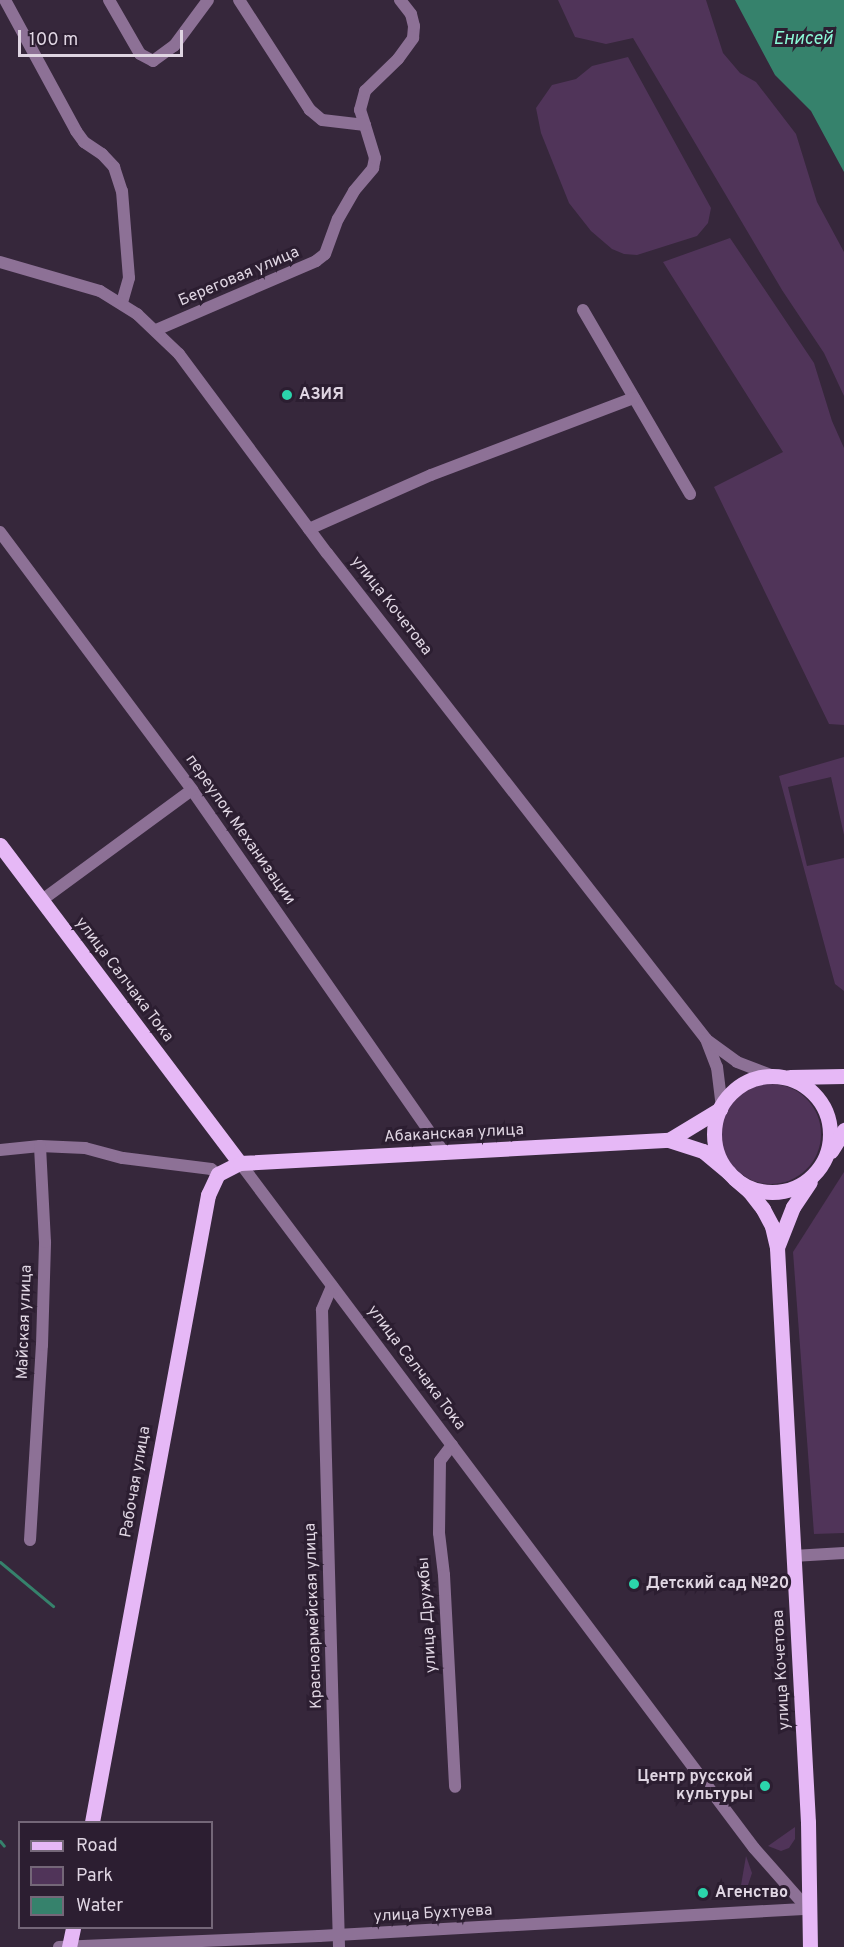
<!DOCTYPE html>
<html>
<head>
<meta charset="utf-8">
<style>
  body { margin:0 }
  #map { position:relative; width:844px; height:1947px; overflow:hidden; background:#36273b; font-family:Overpass,sans-serif }
  div>[style] { position:absolute }
  .green>* { inset:0; background:#503459 }
  .round { border-radius:50% }
  .water>* { inset:0; background:#36826c }
  .stream>* { height:3px; margin:-1.5px; padding:0 1.5px; transform-origin:1.5px; border-radius:1.5px; background:#36826c }
  .minor>* { height:12px; margin:-6px; padding:0 6px; transform-origin:6px; border-radius:6px; background:#8d7196 }
  .major>* { height:15px; margin:-7.5px; padding:0 7.5px; transform-origin:7.5px; border-radius:7.5px; background:#e6b8f6 }
  .major>.ring { margin:-7.5px; padding:0; box-sizing:content-box; background:none; border:15px solid #e6b8f6; border-radius:50% }
  .dots>* { width:16px; height:16px; translate:-50% -50%; box-sizing:border-box; border:3px solid #2c1e31; border-radius:50% }
  span { translate:-50% -50%; white-space:nowrap; text-align:center; line-height:1.15; -webkit-text-stroke:6px #2c1e31; paint-order:stroke }
  .street-label { font-size:16px; color:#dfd5e2 }
  .poi-label { font-size:16px; color:#dfd5e2; font-weight:700 }
  .left { translate:0 -50%; text-align:left }
  .right { translate:-100% -50%; text-align:right }
  .water-label { font-size:18px; color:#8bf9d7; font-style:italic }
  .legend { position:absolute; left:18px; top:1821px; width:195px; height:108px; box-sizing:border-box; background:#2c1e31; border:2px solid #746778; margin:0; padding:8px 10px; list-style:none; font-size:18px; color:#dfd5e2 }
  .legend li { display:flex; align-items:center; gap:12px; height:30px }
  .legend b { width:30px; border:2px solid #746778 }
  .scale { position:absolute; left:18px; top:30px; width:165px; height:27px; box-sizing:border-box; border:3px solid #dfd5e2; border-top:0; padding-left:8px; font-size:18px; line-height:21px; white-space:nowrap; color:#dfd5e2; -webkit-text-stroke:4px #2c1e31; paint-order:stroke }
</style>
</head>
<body>
<div id="map">
  <div class="green">
    <i style="clip-path:polygon(558px 0,706px 0,723px 53px,740px 73px,756px 82px,796px 134px,817px 202px,844px 252px,844px 396px,824px 353px,782px 290px,633px 38px,606px 44px,575px 37px)"></i>
    <i style="clip-path:polygon(628px 57px,711px 208px,708px 223px,697px 236px,637px 255px,624px 254px,612px 249px,591px 231px,569px 203px,541px 133px,536px 108px,552px 85px,576px 79px,592px 66px)"></i>
    <i style="clip-path:polygon(730px 238px,814px 363px,832px 421px,844px 448px,844px 725px,829px 724px,714px 487px,783px 452px,663px 262px)"></i>
    <i style="clip-path:polygon(844px 757px,844px 835px,831px 777px,788px 787px,807px 866px,844px 858px,844px 991px,835px 984px,779px 776px)"></i>
    <i class="round" style="left:721px;top:1084px;width:100px;height:100px"></i>
    <i style="clip-path:polygon(844px 1172px,844px 1533px,814px 1534px,793px 1252px)"></i>
    <i style="clip-path:polygon(795px 1827px,795px 1839px,789px 1848px,781px 1851px,768px 1846px)"></i>
    <i style="clip-path:polygon(746px 1856px,752px 1873px,746px 1891px,739px 1897px)"></i>
  </div>
  <div class="water">
    <i style="clip-path:polygon(735px 0,844px 0,844px 172px,811px 111px,775px 75px)"></i>
  </div>
  <div class="stream">
    <i style="left:0;top:1562px;width:69px;rotate:39.7deg"></i>
    <i style="left:0;top:1841px;width:6px;rotate:51deg"></i>
  </div>
  <div class="minor">
    <i style="left:5px;top:0;width:149px;rotate:61.5deg"></i>
    <i style="left:76px;top:131px;width:14px;rotate:54deg"></i>
    <i style="left:84px;top:142px;width:22px;rotate:34deg"></i>
    <i style="left:102px;top:154px;width:18px;rotate:47deg"></i>
    <i style="left:114px;top:167px;width:25px;rotate:72deg"></i>
    <i style="left:122px;top:191px;width:87px;rotate:85.4deg"></i>
    <i style="left:129px;top:278px;width:26px;rotate:106deg"></i>
    <i style="left:109px;top:0;width:62px;rotate:60.1deg"></i>
    <i style="left:140px;top:54px;width:15px;rotate:28deg"></i>
    <i style="left:153px;top:61px;width:26px;rotate:-36deg"></i>
    <i style="left:174px;top:46px;width:57px;rotate:-53.5deg"></i>
    <i style="left:365px;top:125px;width:16px;rotate:-108deg"></i>
    <i style="left:360px;top:110px;width:20px;rotate:-75deg"></i>
    <i style="left:365px;top:91px;width:46px;rotate:-44.1deg"></i>
    <i style="left:398px;top:59px;width:26px;rotate:-54deg"></i>
    <i style="left:413px;top:38px;width:12px;rotate:-85deg"></i>
    <i style="left:414px;top:26px;width:12px;rotate:-104deg"></i>
    <i style="left:411px;top:14px;width:18px;rotate:-128deg"></i>
    <i style="left:0;top:262px;width:104px;rotate:16.2deg"></i>
    <i style="left:100px;top:291px;width:44px;rotate:31.9deg"></i>
    <i style="left:137px;top:314px;width:58px;rotate:43.6deg"></i>
    <i style="left:179px;top:354px;width:248px;rotate:53.4deg"></i>
    <i style="left:327px;top:553px;width:616px;rotate:52.05deg"></i>
    <i style="left:706px;top:1039px;width:30px;rotate:69deg"></i>
    <i style="left:717px;top:1067px;width:38px;rotate:83deg"></i>
    <i style="left:583px;top:310px;width:213px;rotate:59.8deg"></i>
    <i style="left:156px;top:330px;width:174px;rotate:-23.3deg"></i>
    <i style="left:316px;top:261px;width:11px;rotate:-38deg"></i>
    <i style="left:325px;top:254px;width:37px;rotate:-70deg"></i>
    <i style="left:338px;top:219px;width:32px;rotate:-60deg"></i>
    <i style="left:354px;top:191px;width:30px;rotate:-50deg"></i>
    <i style="left:373px;top:168px;width:10px;rotate:-79deg"></i>
    <i style="left:375px;top:158px;width:34px;rotate:-107deg"></i>
    <i style="left:365px;top:125px;width:43px;rotate:-173.4deg"></i>
    <i style="left:322px;top:120px;width:16px;rotate:-140deg"></i>
    <i style="left:310px;top:110px;width:131px;rotate:-122.8deg"></i>
    <i style="left:309px;top:529px;width:133px;rotate:-23.9deg"></i>
    <i style="left:431px;top:475px;width:217px;rotate:-20.8deg"></i>
    <i style="left:0;top:532px;width:322px;rotate:53.3deg"></i>
    <i style="left:192px;top:790px;width:441px;rotate:55.2deg"></i>
    <i style="left:42px;top:900px;width:186px;rotate:-36.3deg"></i>
    <i style="left:707px;top:1040px;width:37px;rotate:36deg"></i>
    <i style="left:737px;top:1062px;width:40px;rotate:21deg"></i>
    <i style="left:0;top:1150px;width:40px;rotate:-5.7deg"></i>
    <i style="left:40px;top:1146px;width:45px;rotate:2.5deg"></i>
    <i style="left:85px;top:1148px;width:39px;rotate:15deg"></i>
    <i style="left:123px;top:1158px;width:89px;rotate:7.1deg"></i>
    <i style="left:211px;top:1169px;width:9px;rotate:36deg"></i>
    <i style="left:240px;top:1163px;width:856px;rotate:53.12deg"></i>
    <i style="left:754px;top:1848px;width:81px;rotate:48.5deg"></i>
    <i style="left:332px;top:1286px;width:26px;rotate:113deg"></i>
    <i style="left:322px;top:1310px;width:637px;rotate:88.47deg"></i>
    <i style="left:452px;top:1445px;width:20px;rotate:127deg"></i>
    <i style="left:440px;top:1461px;width:72px;rotate:90.8deg"></i>
    <i style="left:439px;top:1533px;width:42px;rotate:83.2deg"></i>
    <i style="left:444px;top:1575px;width:212px;rotate:87deg"></i>
    <i style="left:30px;top:1540px;width:195px;rotate:-86.5deg"></i>
    <i style="left:42px;top:1345px;width:103px;rotate:-88.3deg"></i>
    <i style="left:45px;top:1242px;width:96px;rotate:-93deg"></i>
    <i style="left:793px;top:1556px;width:51px;rotate:-3.4deg"></i>
    <i style="left:59px;top:1947px;width:260px;rotate:-2.4deg"></i>
    <i style="left:319px;top:1936px;width:490px;rotate:-3.2deg"></i>
  </div>
  <div class="major">
    <i style="left:0;top:845px;width:398px;rotate:53deg"></i>
    <i class="ring" style="left:714px;top:1076px;width:101px;height:101px"></i>
    <i style="left:790px;top:1077px;width:54px;rotate:-1.1deg"></i>
    <i style="left:669px;top:1140px;width:60px;rotate:-31.3deg"></i>
    <i style="left:831px;top:1151px;width:25px;rotate:-58deg"></i>
    <i style="left:734px;top:1178px;width:20px;rotate:41deg"></i>
    <i style="left:749px;top:1191px;width:23px;rotate:52deg"></i>
    <i style="left:763px;top:1209px;width:19px;rotate:62deg"></i>
    <i style="left:772px;top:1226px;width:23px;rotate:77deg"></i>
    <i style="left:777px;top:1248px;width:575px;rotate:86.91deg"></i>
    <i style="left:808px;top:1822px;width:125px;rotate:89.1deg"></i>
    <i style="left:778px;top:1245px;width:41px;rotate:-68.5deg"></i>
    <i style="left:793px;top:1207px;width:30px;rotate:-56deg"></i>
    <i style="left:92px;top:1822px;width:638px;rotate:-79.52deg"></i>
    <i style="left:208px;top:1195px;width:23px;rotate:-65deg"></i>
    <i style="left:218px;top:1174px;width:25px;rotate:-27deg"></i>
    <i style="left:240px;top:1163px;width:430px;rotate:-3.1deg"></i>
    <i style="left:669px;top:1140px;width:36px;rotate:18deg"></i>
    <i style="left:703px;top:1151px;width:34px;rotate:40deg"></i>
    <i style="left:69px;top:1947px;width:19px;rotate:-78deg"></i>
  </div>
  <div class="dots">
    <i style="left:287px;top:395px;background:#2bd5ac"></i>
    <i style="left:634px;top:1584px;background:#2bd5ac"></i>
    <i style="left:765px;top:1786px;background:#2bd5ac"></i>
    <i style="left:703px;top:1893px;background:#2bd5ac"></i>
  </div>
  <div class="street-label">
    <span style="left:239px;top:277px;rotate:-23deg">Береговая улица</span>
    <span style="left:391px;top:606px;rotate:52deg">улица Кочетова</span>
    <span style="left:240px;top:830px;rotate:55deg">переулок Механизации</span>
    <span style="left:124px;top:980px;rotate:53deg">улица Салчака Тока</span>
    <span style="left:454px;top:1134px;rotate:-3deg">Абаканская улица</span>
    <span style="left:25px;top:1322px;rotate:-88deg">Майская улица</span>
    <span style="left:416px;top:1368px;rotate:53deg">улица Салчака Тока</span>
    <span style="left:136px;top:1482px;rotate:-80deg">Рабочая улица</span>
    <span style="left:428px;top:1615px;rotate:-94deg">улица Дружбы</span>
    <span style="left:314px;top:1616px;rotate:-92deg">Красноармейская улица</span>
    <span style="left:782px;top:1670px;rotate:-93deg">улица Кочетова</span>
    <span style="left:433px;top:1914px;rotate:-3deg">улица Бухтуева</span>
  </div>
  <div class="poi-label">
    <span class="left" style="left:299px;top:395px">АЗИЯ</span>
    <span class="left" style="left:646px;top:1584px">Детский сад №20</span>
    <span class="right" style="left:753px;top:1786px">Центр русской<br>культуры</span>
    <span class="left" style="left:715px;top:1893px">Агенство</span>
  </div>
  <div class="water-label">
    <span style="left:803px;top:40px">Енисей</span>
  </div>
  <ul class="legend">
  <li><b style="height:8px;background:#e6b8f6"></b>Road</li>
  <li><b style="height:16px;background:#503459"></b>Park</li>
  <li><b style="height:16px;background:#36826c"></b>Water</li>
  </ul>
  <div class="scale">100 m</div>
</div>
</body>
</html>
